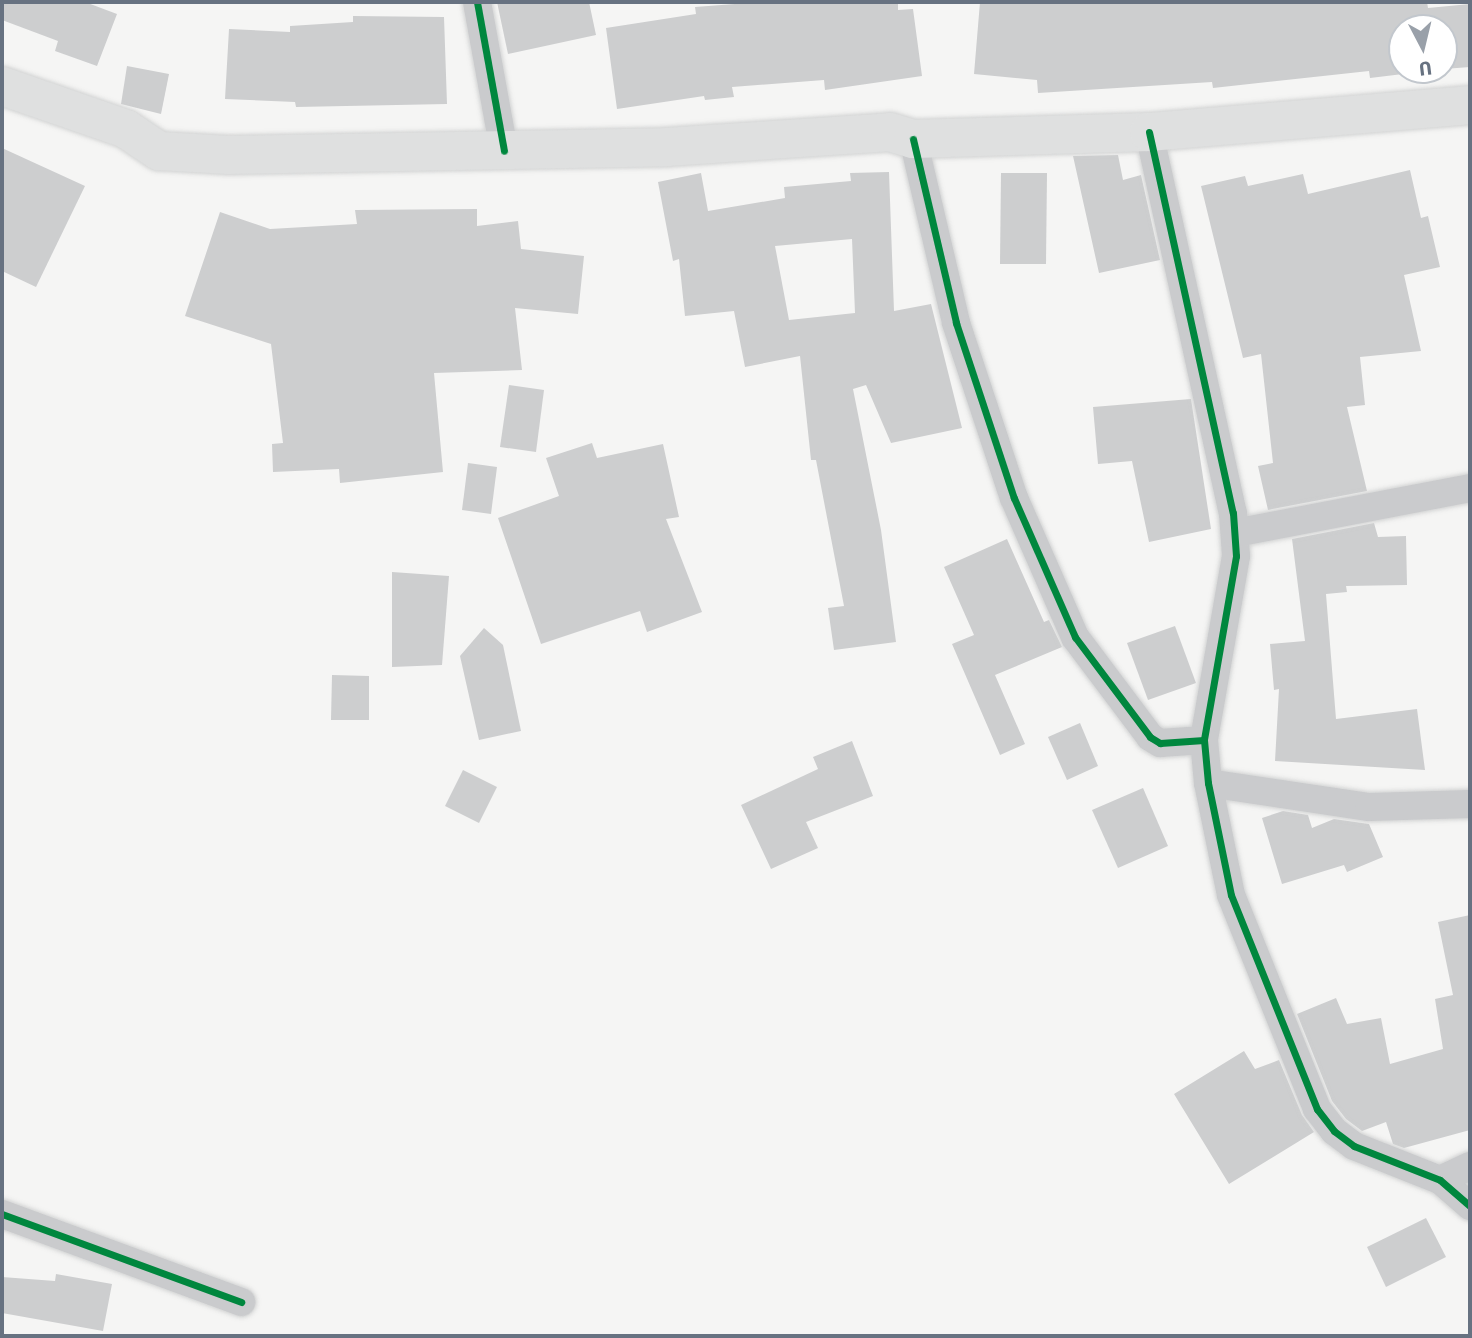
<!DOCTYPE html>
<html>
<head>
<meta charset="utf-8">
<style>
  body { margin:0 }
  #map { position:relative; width:1472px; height:1338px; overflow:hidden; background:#f5f5f4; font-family:"Fira Sans",sans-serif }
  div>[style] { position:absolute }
  .building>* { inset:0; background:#cdcecf }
  .roads { filter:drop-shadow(0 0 2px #d2d3d3) drop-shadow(0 0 2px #d2d3d3) }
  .street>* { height:28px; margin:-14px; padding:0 14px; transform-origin:14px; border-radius:14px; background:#cacbcd }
  .highway>* { height:38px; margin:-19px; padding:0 19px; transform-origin:19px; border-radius:19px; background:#dfe0e0 }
  .cycleway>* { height:7px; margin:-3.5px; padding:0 3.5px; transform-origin:3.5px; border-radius:3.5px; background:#00873e }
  span { translate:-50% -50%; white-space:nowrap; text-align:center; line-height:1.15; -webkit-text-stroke:7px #fff; paint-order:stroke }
  .frame { position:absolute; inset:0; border:4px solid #677281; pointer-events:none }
  .north { position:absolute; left:1388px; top:14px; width:70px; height:70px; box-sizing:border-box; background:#fff; border:2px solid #c2c7cd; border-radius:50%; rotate:173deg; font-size:19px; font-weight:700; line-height:28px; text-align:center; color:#677281 }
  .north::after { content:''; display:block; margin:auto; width:24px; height:32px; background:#99a0a9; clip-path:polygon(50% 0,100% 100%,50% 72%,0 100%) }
</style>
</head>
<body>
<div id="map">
  <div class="building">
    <i style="clip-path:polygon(2px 2px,85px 2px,117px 14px,97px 66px,55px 51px,58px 41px,2px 20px)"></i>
    <i style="clip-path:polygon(497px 2px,589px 2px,596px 35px,508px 54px)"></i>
    <i style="clip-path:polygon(761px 2px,898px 2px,898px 10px,913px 9px,922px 76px,825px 90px,824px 80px,732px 87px,734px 97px,705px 100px,704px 96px,617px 109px,606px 28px,696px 14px,695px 7px)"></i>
    <i style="clip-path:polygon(980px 2px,1427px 2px,1428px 8px,1470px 4px,1470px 67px,1444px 69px,1444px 28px,1402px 28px,1402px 70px,1436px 70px,1370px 78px,1369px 71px,1213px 88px,1212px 82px,1038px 93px,1037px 80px,974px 74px)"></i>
    <i style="clip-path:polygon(353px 16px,444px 17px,447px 104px,296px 107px,295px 102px,225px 99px,229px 29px,290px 32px,290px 26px,353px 22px)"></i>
    <i style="clip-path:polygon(127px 66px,169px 74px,161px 114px,121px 104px)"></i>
    <i style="clip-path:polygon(2px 148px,85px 186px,36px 287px,2px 271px)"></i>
    <i style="clip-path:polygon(1118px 155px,1123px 180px,1141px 175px,1160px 260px,1099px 273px,1073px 156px)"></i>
    <i style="clip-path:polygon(1410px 170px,1421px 218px,1428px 216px,1440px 267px,1404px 275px,1421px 351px,1360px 357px,1365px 405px,1347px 407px,1367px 491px,1268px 510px,1258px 466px,1273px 463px,1261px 354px,1243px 358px,1201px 186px,1245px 176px,1248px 186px,1303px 174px,1308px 194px)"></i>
    <i style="clip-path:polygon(evenodd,889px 172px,894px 311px,931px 304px,962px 428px,891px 443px,866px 385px,853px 389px,881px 530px,896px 642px,834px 650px,828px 608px,844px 606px,816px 460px,811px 460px,800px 356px,745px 367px,734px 311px,685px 316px,679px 259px,673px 261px,658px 182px,701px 173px,708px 211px,785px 198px,784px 187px,851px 181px,850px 173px,889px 172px,852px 239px,855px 313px,789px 320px,775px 246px,852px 239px)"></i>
    <i style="clip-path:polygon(1001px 173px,1047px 173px,1046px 264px,1000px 264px)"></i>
    <i style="clip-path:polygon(477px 209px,477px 226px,518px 221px,521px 249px,584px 256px,578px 314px,515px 308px,522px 370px,434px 373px,443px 472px,340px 483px,339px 469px,273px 472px,272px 444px,283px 443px,271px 344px,185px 316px,220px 212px,270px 229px,357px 224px,355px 210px)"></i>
    <i style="clip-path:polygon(509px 385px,544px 390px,536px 452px,500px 447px)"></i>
    <i style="clip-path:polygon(1191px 399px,1211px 529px,1149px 542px,1132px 461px,1098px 464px,1093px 407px)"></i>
    <i style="clip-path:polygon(592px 443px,597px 458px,663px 444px,679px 517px,666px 519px,702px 612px,647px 632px,640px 611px,541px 644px,498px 518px,559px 496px,546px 458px)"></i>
    <i style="clip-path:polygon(468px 463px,497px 467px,491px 514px,462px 510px)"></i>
    <i style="clip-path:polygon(1374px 523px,1378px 537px,1406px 536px,1407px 585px,1346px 586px,1347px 592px,1326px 594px,1336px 719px,1417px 709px,1425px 770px,1275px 761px,1279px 689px,1274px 690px,1270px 644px,1305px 641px,1292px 539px)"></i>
    <i style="clip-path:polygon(1007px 539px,1044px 622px,1049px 620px,1062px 647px,995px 675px,1025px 744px,1000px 755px,952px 644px,974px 635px,944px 567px)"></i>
    <i style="clip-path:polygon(392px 572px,449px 576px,442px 665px,392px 667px)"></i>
    <i style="clip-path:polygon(1175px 626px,1196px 683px,1148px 700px,1127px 643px)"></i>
    <i style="clip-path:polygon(484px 628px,503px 645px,521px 731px,479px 740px,460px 656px)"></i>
    <i style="clip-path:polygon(332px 675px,369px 676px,369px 720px,331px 720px)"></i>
    <i style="clip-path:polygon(1080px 723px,1098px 766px,1067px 780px,1048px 737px)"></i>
    <i style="clip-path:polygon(852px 741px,873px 796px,806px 822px,818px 848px,771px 869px,741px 805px,818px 769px,813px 757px)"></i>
    <i style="clip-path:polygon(463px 770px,497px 787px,479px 823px,445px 806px)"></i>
    <i style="clip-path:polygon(1143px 788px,1168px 846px,1118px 868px,1092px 810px)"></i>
    <i style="clip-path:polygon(1283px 811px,1308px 815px,1312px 828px,1334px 819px,1369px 824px,1383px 857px,1347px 872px,1344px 865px,1282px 884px,1262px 818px)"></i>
    <i style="clip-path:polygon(1470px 915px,1470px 1130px,1404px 1148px,1393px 1144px,1386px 1122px,1362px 1131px,1346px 1119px,1332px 1101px,1297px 1014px,1336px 998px,1347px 1024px,1381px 1018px,1390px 1064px,1443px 1049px,1435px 999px,1453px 995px,1438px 922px)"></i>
    <i style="clip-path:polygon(1244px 1051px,1255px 1069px,1279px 1060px,1302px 1115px,1314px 1132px,1229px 1184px,1174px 1094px)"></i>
    <i style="clip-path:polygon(1426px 1218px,1446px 1257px,1386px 1287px,1367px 1247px)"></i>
    <i style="clip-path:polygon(56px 1274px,112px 1284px,103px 1331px,2px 1313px,2px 1277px,55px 1281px)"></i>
  </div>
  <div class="roads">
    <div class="street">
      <i style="left:477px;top:2px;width:151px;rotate:79.7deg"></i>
      <i style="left:1149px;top:132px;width:390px;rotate:77.6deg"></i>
      <i style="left:1233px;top:513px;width:43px;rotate:86deg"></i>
      <i style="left:1236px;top:556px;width:187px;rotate:99.9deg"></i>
      <i style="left:1204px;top:740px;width:43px;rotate:84.7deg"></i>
      <i style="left:1208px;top:783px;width:114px;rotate:78.4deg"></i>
      <i style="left:1231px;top:895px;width:231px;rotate:68.1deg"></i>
      <i style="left:1317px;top:1109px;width:28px;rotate:52deg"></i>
      <i style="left:1334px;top:1131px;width:25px;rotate:37deg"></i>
      <i style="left:1354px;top:1146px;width:92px;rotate:21.6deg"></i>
      <i style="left:1440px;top:1180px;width:40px;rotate:41deg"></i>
      <i style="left:913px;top:139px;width:189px;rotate:76.8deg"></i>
      <i style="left:956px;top:323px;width:184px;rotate:71.7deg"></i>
      <i style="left:1014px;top:498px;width:152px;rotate:66.3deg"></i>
      <i style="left:1075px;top:637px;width:125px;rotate:53.1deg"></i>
      <i style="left:1150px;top:737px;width:12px;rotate:31deg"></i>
      <i style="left:1160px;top:743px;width:44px;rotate:-3.9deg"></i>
      <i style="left:1235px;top:533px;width:239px;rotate:-10.8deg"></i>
      <i style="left:1208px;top:783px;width:163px;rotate:8.5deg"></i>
      <i style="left:1369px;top:807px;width:101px;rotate:-1.7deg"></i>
      <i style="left:1440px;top:1180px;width:33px;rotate:-25deg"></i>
      <i style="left:2px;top:1214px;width:255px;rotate:20.2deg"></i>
    </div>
    <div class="highway">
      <i style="left:2px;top:86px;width:131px;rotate:19.1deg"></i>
      <i style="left:126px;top:129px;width:40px;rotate:34deg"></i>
      <i style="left:159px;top:151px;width:70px;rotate:3.3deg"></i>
      <i style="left:229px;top:155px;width:438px;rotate:-1deg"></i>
      <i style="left:667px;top:147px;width:224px;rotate:-3.8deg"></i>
      <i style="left:890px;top:132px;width:24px;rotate:17deg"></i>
      <i style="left:913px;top:139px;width:236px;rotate:-1.7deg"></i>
      <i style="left:1149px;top:132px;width:322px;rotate:-4.8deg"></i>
    </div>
  </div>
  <div class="cycleway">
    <i style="left:477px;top:2px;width:151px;rotate:79.7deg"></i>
    <i style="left:1149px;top:132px;width:390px;rotate:77.6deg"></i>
    <i style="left:1233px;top:513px;width:43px;rotate:86deg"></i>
    <i style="left:1236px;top:556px;width:187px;rotate:99.9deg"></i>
    <i style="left:1204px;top:740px;width:43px;rotate:84.7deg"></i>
    <i style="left:1208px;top:783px;width:114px;rotate:78.4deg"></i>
    <i style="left:1231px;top:895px;width:231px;rotate:68.1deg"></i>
    <i style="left:1317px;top:1109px;width:28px;rotate:52deg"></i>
    <i style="left:1334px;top:1131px;width:25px;rotate:37deg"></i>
    <i style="left:1354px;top:1146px;width:92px;rotate:21.6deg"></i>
    <i style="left:1440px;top:1180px;width:40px;rotate:41deg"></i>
    <i style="left:913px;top:139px;width:189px;rotate:76.8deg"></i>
    <i style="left:956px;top:323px;width:184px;rotate:71.7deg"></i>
    <i style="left:1014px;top:498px;width:152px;rotate:66.3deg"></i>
    <i style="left:1075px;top:637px;width:125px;rotate:53.1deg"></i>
    <i style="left:1150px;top:737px;width:12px;rotate:31deg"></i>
    <i style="left:1160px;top:743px;width:44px;rotate:-3.9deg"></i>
    <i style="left:2px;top:1214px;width:255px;rotate:20.2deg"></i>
  </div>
  <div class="frame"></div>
  <div class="north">U</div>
</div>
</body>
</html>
